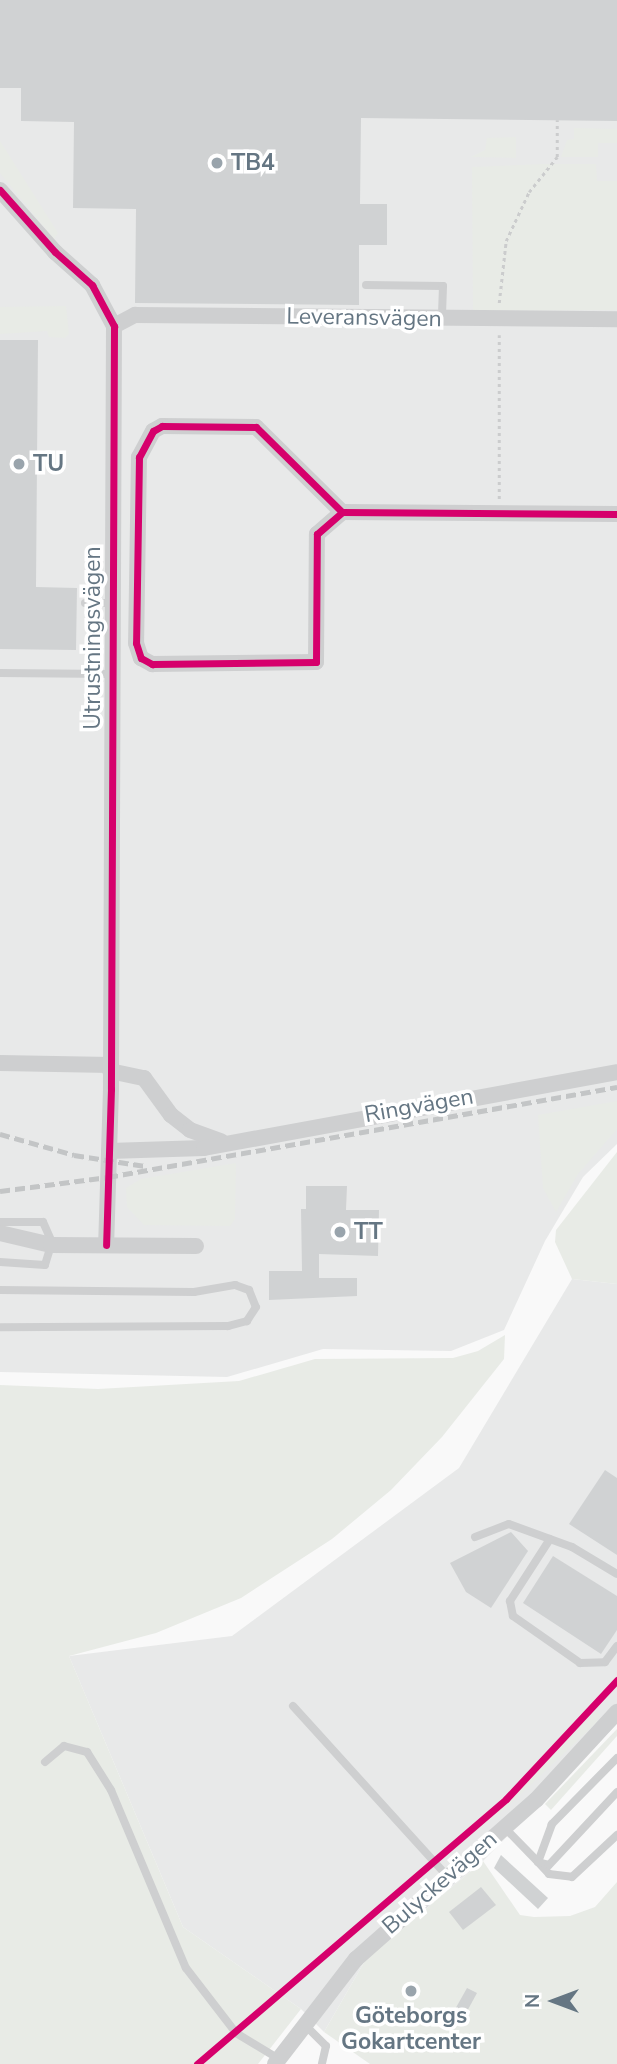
<!DOCTYPE html>
<html>
<head>
<meta charset="utf-8">
<style>
  body { margin:0 }
  #map { position:relative; width:617px; height:2064px; overflow:hidden; background:#f9f9f9; font-family:"Nunito Sans",sans-serif }
  div>[style] { position:absolute }
  .built>* { inset:0; background:#e8e9e9 }
  .green>* { inset:0; background:#e8ebe6 }
  .building>* { inset:0; background:#d0d2d3 }
  .path>* { height:2.5px; margin-top:-1.25px; transform-origin:0; background:repeating-linear-gradient(90deg,#cbcccd 0 3.5px,transparent 0 7px) }
  .service>* { height:8px; margin:-4px; padding:0 4px; transform-origin:4px; border-radius:4px; background:#cecfd0 }
  .minor>* { height:16px; margin:-8px; padding:0 8px; transform-origin:8px; border-radius:8px; background:#cecfd0 }
  .rail>* { height:4.5px; margin-top:-2.25px; transform-origin:0; background:repeating-linear-gradient(90deg,#c3c5c6 0 10px,transparent 0 15px) }
  .cycleway>* { height:7px; margin:-3.5px; padding:0 3.5px; transform-origin:3.5px; border-radius:3.5px; background:#d6006c }
  .dots>* { width:19px; height:19px; translate:-50% -50%; box-sizing:border-box; border:4px solid #fff; border-radius:50% }
  span { translate:-50% -50%; white-space:nowrap; text-align:center; line-height:1.15; -webkit-text-stroke:7px #fff; paint-order:stroke }
  .poi-label { font-size:23px; color:#657683; font-weight:700 }
  .left { translate:0 -50%; text-align:left }
  .street-label { font-size:23px; color:#657683 }
  .north { position:absolute; left:519px; top:1966px; width:70px; height:70px; -webkit-text-stroke:5px #fff; paint-order:stroke; rotate:270deg; font-size:19px; font-weight:700; line-height:28px; text-align:center; color:#657683 }
  .north::after { content:''; display:block; margin:auto; width:24px; height:32px; background:#657683; clip-path:polygon(50% 0,100% 100%,50% 72%,0 100%) }
</style>
</head>
<body>
<div id="map">
  <div class="built">
    <i style="clip-path:polygon(0 0,617px 0,617px 1144px,583px 1177px,545px 1241px,504px 1330px,451px 1351px,323px 1349px,227px 1377px,0 1372px)"></i>
    <i style="clip-path:polygon(572px 1279px,617px 1284px,617px 1724px,483px 1861px,366px 1959px,324px 2032px,301px 2009px,183px 1927px,69px 1656px,232px 1636px,459px 1468px)"></i>
  </div>
  <div class="green">
    <i style="clip-path:polygon(574px 128px,617px 129px,617px 143px,598px 143px,598px 157px,561px 157px,567px 140px,574px 139px)"></i>
    <i style="clip-path:polygon(516px 137px,516px 158px,471px 157px,485px 150px,487px 138px)"></i>
    <i style="clip-path:polygon(0 141px,58px 233px,54px 239px,0 173px)"></i>
    <i style="clip-path:polygon(544px 164px,596px 164px,597px 181px,617px 181px,617px 310px,473px 311px,472px 167px)"></i>
    <i style="clip-path:polygon(66px 306px,69px 334px,65px 338px,49px 337px,47px 331px,0 334px,0 307px)"></i>
    <i style="clip-path:polygon(617px 1101px,617px 1129px,578px 1174px,556px 1212px,543px 1188px,538px 1115px)"></i>
    <i style="clip-path:polygon(617px 1152px,617px 1284px,572px 1279px,555px 1242px,556px 1230px)"></i>
    <i style="clip-path:polygon(236px 1163px,235px 1219px,230px 1226px,144px 1225px,127px 1207px,126px 1188px,141px 1179px)"></i>
    <i style="clip-path:polygon(505px 1335px,504px 1359px,442px 1437px,391px 1490px,332px 1539px,241px 1598px,156px 1633px,69px 1656px,183px 1927px,301px 2009px,258px 2064px,0 2064px,0 1385px,98px 1389px,239px 1381px,315px 1359px,453px 1358px,478px 1351px)"></i>
    <i style="clip-path:polygon(596px 1711px,600px 1714px,597px 1722px,506px 1808px,461px 1843px)"></i>
    <i style="clip-path:polygon(617px 1729px,617px 1736px,551px 1810px,545px 1804px)"></i>
    <i style="clip-path:polygon(483px 1861px,520px 1915px,534px 1917px,570px 1916px,595px 1907px,617px 1882px,617px 2064px,370px 2064px,324px 2032px,366px 1959px)"></i>
  </div>
  <div class="building">
    <i style="clip-path:polygon(0 0,617px 0,617px 121px,361px 118px,360px 204px,387px 204px,387px 245px,359px 245px,359px 305px,135px 303px,136px 209px,73px 208px,74px 122px,21px 121px,21px 88px,0 88px)"></i>
    <i style="clip-path:polygon(0 340px,38px 340px,36px 587px,77px 588px,76px 650px,0 649px)"></i>
    <i style="clip-path:polygon(306px 1186px,347px 1186px,346px 1210px,379px 1210px,378px 1256px,319px 1254px,319px 1278px,357px 1278px,357px 1296px,269px 1300px,269px 1271px,302px 1271px,301px 1209px,306px 1209px)"></i>
    <i style="clip-path:polygon(605px 1470px,617px 1478px,617px 1555px,569px 1524px)"></i>
    <i style="clip-path:polygon(511px 1532px,528px 1551px,491px 1608px,466px 1592px,450px 1563px)"></i>
    <i style="clip-path:polygon(553px 1556px,617px 1596px,617px 1630px,601px 1654px,523px 1603px)"></i>
    <i style="clip-path:polygon(501px 1855px,548px 1898px,538px 1909px,494px 1868px)"></i>
    <i style="clip-path:polygon(481px 1887px,496px 1905px,463px 1930px,449px 1912px)"></i>
    <i style="clip-path:polygon(467px 1988px,477px 1993px,459px 2026px,449px 2020px)"></i>
  </div>
  <div class="path">
    <i style="left:499px;top:303px;width:62px;rotate:-83.6deg"></i>
    <i style="left:506px;top:241px;width:54px;rotate:-64.9deg"></i>
    <i style="left:529px;top:192px;width:45px;rotate:-51.3deg"></i>
    <i style="left:557px;top:157px;width:37px;rotate:-90deg"></i>
    <i style="left:499px;top:499px;width:164px;rotate:-90deg"></i>
  </div>
  <div class="service">
    <i style="left:366px;top:285px;width:77px;rotate:0.7deg"></i>
    <i style="left:443px;top:286px;width:32px;rotate:92deg"></i>
    <i style="left:85px;top:603px;width:28px"></i>
    <i style="left:0;top:673px;width:112px;rotate:0.5deg"></i>
    <i style="left:0;top:1222px;width:43px"></i>
    <i style="left:43px;top:1222px;width:22px;rotate:66deg"></i>
    <i style="left:52px;top:1242px;width:24px;rotate:107deg"></i>
    <i style="left:45px;top:1265px;width:45px;rotate:-176.2deg"></i>
    <i style="left:0;top:1290px;width:194px;rotate:0.6deg"></i>
    <i style="left:194px;top:1292px;width:42px;rotate:-9.7deg"></i>
    <i style="left:235px;top:1285px;width:15px;rotate:20deg"></i>
    <i style="left:249px;top:1290px;width:18px;rotate:68deg"></i>
    <i style="left:256px;top:1307px;width:17px;rotate:123deg"></i>
    <i style="left:247px;top:1321px;width:20px;rotate:165deg"></i>
    <i style="left:228px;top:1326px;width:228px;rotate:179.7deg"></i>
    <i style="left:475px;top:1537px;width:36px;rotate:-21deg"></i>
    <i style="left:509px;top:1524px;width:67px;rotate:20.1deg"></i>
    <i style="left:572px;top:1547px;width:52px;rotate:31deg"></i>
    <i style="left:550px;top:1539px;width:74px;rotate:122.8deg"></i>
    <i style="left:510px;top:1601px;width:15px;rotate:79deg"></i>
    <i style="left:513px;top:1616px;width:82px;rotate:35deg"></i>
    <i style="left:580px;top:1663px;width:25px;rotate:-2deg"></i>
    <i style="left:605px;top:1662px;width:20px;rotate:-53deg"></i>
    <i style="left:293px;top:1706px;width:229px;rotate:47.8deg"></i>
    <i style="left:617px;top:1758px;width:93px;rotate:134.6deg"></i>
    <i style="left:552px;top:1824px;width:40px;rotate:110.2deg"></i>
    <i style="left:538px;top:1862px;width:16px;rotate:47deg"></i>
    <i style="left:549px;top:1874px;width:23px;rotate:7deg"></i>
    <i style="left:572px;top:1877px;width:62px;rotate:-43deg"></i>
    <i style="left:45px;top:1762px;width:25px;rotate:-40deg"></i>
    <i style="left:64px;top:1746px;width:24px;rotate:15deg"></i>
    <i style="left:87px;top:1752px;width:45px;rotate:57.7deg"></i>
    <i style="left:111px;top:1790px;width:193px;rotate:67.2deg"></i>
    <i style="left:186px;top:1968px;width:82px;rotate:52.4deg"></i>
    <i style="left:236px;top:2033px;width:50px;rotate:31.2deg"></i>
    <i style="left:504px;top:1827px;width:49px;rotate:45.8deg"></i>
    <i style="left:538px;top:1862px;width:11px;rotate:15deg"></i>
    <i style="left:549px;top:1865px;width:100px;rotate:-47deg"></i>
    <i style="left:304px;top:2024px;width:31px;rotate:45deg"></i>
    <i style="left:326px;top:2046px;width:18px;rotate:103deg"></i>
  </div>
  <div class="minor">
    <i style="left:0;top:190px;width:83px;rotate:48.4deg"></i>
    <i style="left:55px;top:252px;width:50px;rotate:41.7deg"></i>
    <i style="left:92px;top:285px;width:47px;rotate:61.8deg"></i>
    <i style="left:114px;top:326px;width:763px;rotate:90.23deg"></i>
    <i style="left:111px;top:1089px;width:156px;rotate:91.8deg"></i>
    <i style="left:114px;top:326px;width:24px;rotate:-28deg"></i>
    <i style="left:135px;top:315px;width:482px;rotate:0.5deg"></i>
    <i style="left:342px;top:512px;width:121px;rotate:-135.3deg"></i>
    <i style="left:256px;top:427px;width:94px;rotate:-179.4deg"></i>
    <i style="left:162px;top:426px;width:10px;rotate:151deg"></i>
    <i style="left:153px;top:431px;width:30px;rotate:118deg"></i>
    <i style="left:139px;top:457px;width:186px;rotate:90.9deg"></i>
    <i style="left:136px;top:643px;width:16px;rotate:72deg"></i>
    <i style="left:141px;top:658px;width:13px;rotate:29deg"></i>
    <i style="left:152px;top:664px;width:164px;rotate:-0.7deg"></i>
    <i style="left:316px;top:662px;width:128px;rotate:-89.6deg"></i>
    <i style="left:317px;top:534px;width:33px;rotate:-41deg"></i>
    <i style="left:342px;top:512px;width:275px;rotate:0.4deg"></i>
    <i style="left:0;top:1063px;width:111px;rotate:1deg"></i>
    <i style="left:110px;top:1071px;width:35px;rotate:12deg"></i>
    <i style="left:144px;top:1078px;width:46px;rotate:53.9deg"></i>
    <i style="left:171px;top:1115px;width:24px;rotate:38deg"></i>
    <i style="left:190px;top:1130px;width:33px;rotate:20deg"></i>
    <i style="left:109px;top:1151px;width:95px;rotate:-1.8deg"></i>
    <i style="left:204px;top:1148px;width:420px;rotate:-10.4deg"></i>
    <i style="left:0;top:1233px;width:52px;rotate:13.2deg"></i>
    <i style="left:51px;top:1245px;width:145px;rotate:0.4deg"></i>
    <i style="left:275px;top:2064px;width:133px;rotate:-52.4deg"></i>
    <i style="left:356px;top:1959px;width:240px;rotate:-41.5deg"></i>
    <i style="left:536px;top:1800px;width:120px;rotate:-47.4deg"></i>
  </div>
  <div class="rail">
    <i style="left:0;top:1134px;width:77px;rotate:15.8deg"></i>
    <i style="left:74px;top:1155px;width:72px;rotate:8.8deg"></i>
    <i style="left:0;top:1191px;width:109px;rotate:-7.4deg"></i>
    <i style="left:108px;top:1177px;width:517px;rotate:-10.03deg"></i>
  </div>
  <div class="cycleway">
    <i style="left:0;top:190px;width:83px;rotate:48.4deg"></i>
    <i style="left:55px;top:252px;width:50px;rotate:41.7deg"></i>
    <i style="left:92px;top:285px;width:47px;rotate:61.8deg"></i>
    <i style="left:114px;top:326px;width:763px;rotate:90.23deg"></i>
    <i style="left:111px;top:1089px;width:156px;rotate:91.8deg"></i>
    <i style="left:342px;top:512px;width:121px;rotate:-135.3deg"></i>
    <i style="left:256px;top:427px;width:94px;rotate:-179.4deg"></i>
    <i style="left:162px;top:426px;width:10px;rotate:151deg"></i>
    <i style="left:153px;top:431px;width:30px;rotate:118deg"></i>
    <i style="left:139px;top:457px;width:186px;rotate:90.9deg"></i>
    <i style="left:136px;top:643px;width:16px;rotate:72deg"></i>
    <i style="left:141px;top:658px;width:13px;rotate:29deg"></i>
    <i style="left:152px;top:664px;width:164px;rotate:-0.7deg"></i>
    <i style="left:316px;top:662px;width:128px;rotate:-89.6deg"></i>
    <i style="left:317px;top:534px;width:33px;rotate:-41deg"></i>
    <i style="left:342px;top:512px;width:275px;rotate:0.4deg"></i>
    <i style="left:197px;top:2064px;width:407px;rotate:-40.6deg"></i>
    <i style="left:506px;top:1799px;width:163px;rotate:-47deg"></i>
  </div>
  <div class="dots">
    <i style="left:217px;top:163px;background:#99a4ac"></i>
    <i style="left:19px;top:464px;background:#99a4ac"></i>
    <i style="left:340px;top:1232px;background:#99a4ac"></i>
    <i style="left:411px;top:1991px;background:#99a4ac"></i>
  </div>
  <div class="poi-label">
    <span class="left" style="left:231px;top:163px">TB4</span>
    <span class="left" style="left:33px;top:464px">TU</span>
    <span class="left" style="left:354px;top:1232px">TT</span>
    <span style="left:411px;top:2029px">Göteborgs<br>Gokartcenter</span>
  </div>
  <div class="street-label">
    <span style="left:364px;top:318px;rotate:1deg">Leveransvägen</span>
    <span style="left:93px;top:638px;rotate:-90deg">Utrustningsvägen</span>
    <span style="left:419px;top:1106px;rotate:-10deg">Ringvägen</span>
    <span style="left:440px;top:1883px;rotate:-41deg">Bulyckevägen</span>
  </div>
  <div class="north">N</div>
</div>
</body>
</html>
